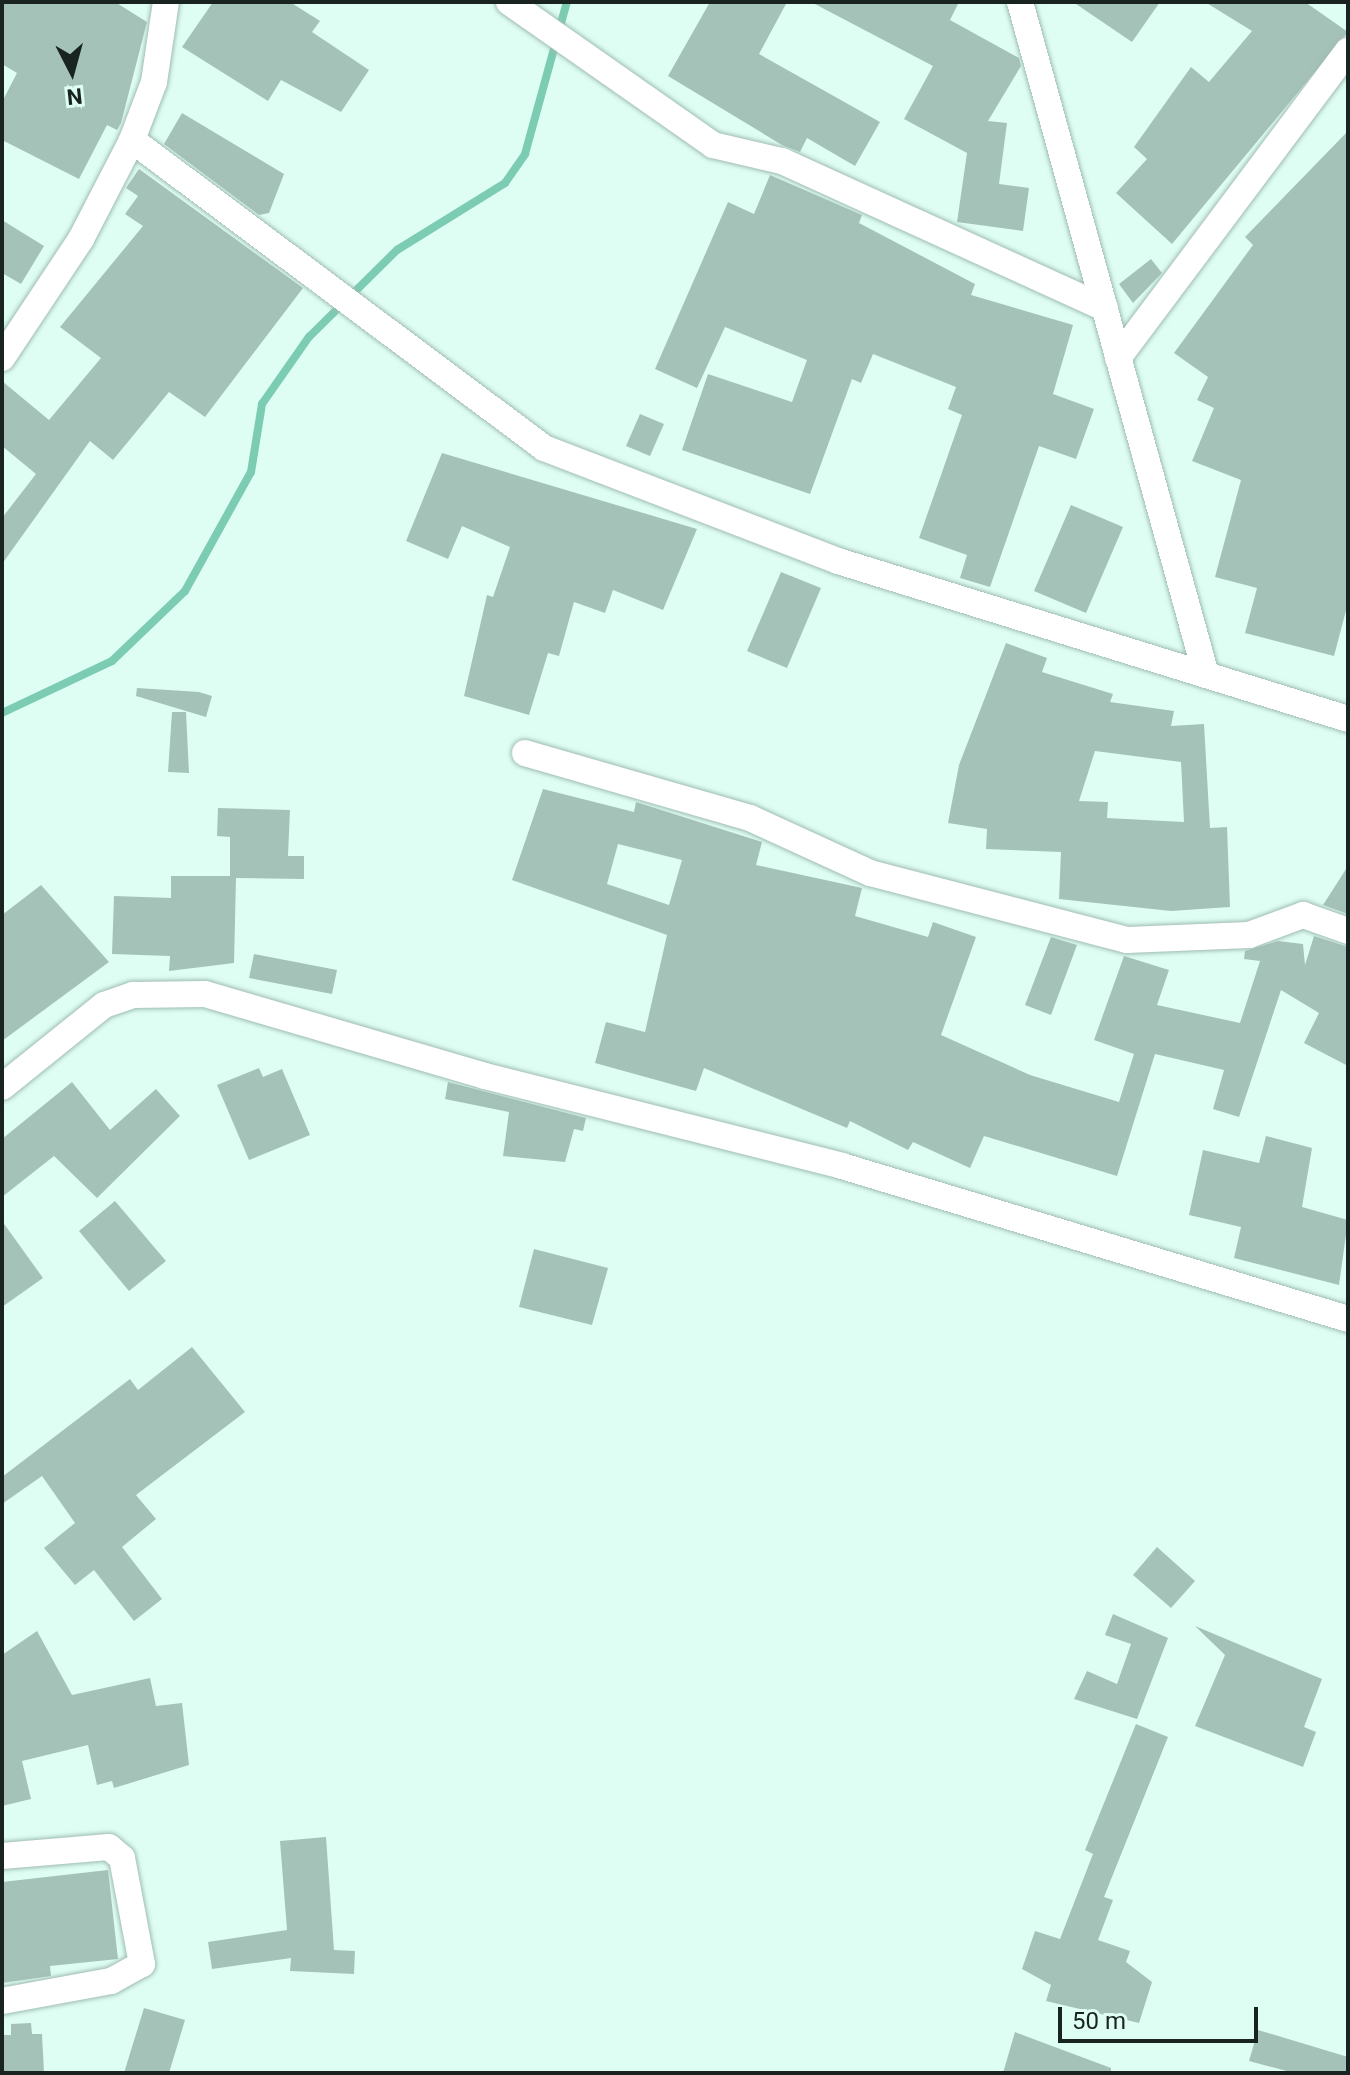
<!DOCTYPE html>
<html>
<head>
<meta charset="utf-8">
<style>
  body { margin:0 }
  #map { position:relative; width:1350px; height:2075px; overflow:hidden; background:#dffef3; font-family:Roboto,sans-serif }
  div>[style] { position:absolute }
  .stream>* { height:8px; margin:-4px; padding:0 4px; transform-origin:4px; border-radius:4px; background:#7ccbb3 }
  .building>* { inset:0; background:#a5c2b8 }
  .roads { filter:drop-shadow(0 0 2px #9fbcb2) drop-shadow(0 0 2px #9fbcb2) }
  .minor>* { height:26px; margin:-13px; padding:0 13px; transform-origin:13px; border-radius:13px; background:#fff }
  span { translate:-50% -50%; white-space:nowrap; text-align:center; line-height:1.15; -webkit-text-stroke:6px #dffef3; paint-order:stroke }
  .frame { position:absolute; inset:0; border:4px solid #192421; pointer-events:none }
  .north { position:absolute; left:32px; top:32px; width:80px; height:80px; -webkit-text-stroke:6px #dffef3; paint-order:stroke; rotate:174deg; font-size:22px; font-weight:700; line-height:32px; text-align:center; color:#192421 }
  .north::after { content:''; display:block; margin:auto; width:28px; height:36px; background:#192421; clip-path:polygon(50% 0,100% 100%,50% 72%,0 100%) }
  .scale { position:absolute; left:1058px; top:2007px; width:200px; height:36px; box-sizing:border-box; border:4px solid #192421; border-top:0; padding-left:10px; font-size:24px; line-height:28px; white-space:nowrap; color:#192421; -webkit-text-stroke:6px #dffef3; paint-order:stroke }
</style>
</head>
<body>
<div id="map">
  <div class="stream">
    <i style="left:2px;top:713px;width:122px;rotate:-25.3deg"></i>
    <i style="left:112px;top:661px;width:101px;rotate:-43.8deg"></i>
    <i style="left:185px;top:591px;width:136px;rotate:-61deg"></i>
    <i style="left:251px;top:472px;width:69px;rotate:-80.8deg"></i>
    <i style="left:262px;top:404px;width:82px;rotate:-55deg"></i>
    <i style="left:309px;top:337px;width:124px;rotate:-44.7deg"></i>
    <i style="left:397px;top:250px;width:127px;rotate:-31.8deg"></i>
    <i style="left:505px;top:183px;width:35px;rotate:-55deg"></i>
    <i style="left:525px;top:154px;width:158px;rotate:-74.6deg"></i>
  </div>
  <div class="building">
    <i style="clip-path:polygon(2px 2px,115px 2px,147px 22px,121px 123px,117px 130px,107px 125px,79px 179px,2px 140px,2px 102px,17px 73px,2px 64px)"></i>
    <i style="clip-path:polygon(213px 2px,290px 2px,320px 21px,312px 32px,369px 70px,341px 112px,281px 80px,268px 101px,182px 47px)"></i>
    <i style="clip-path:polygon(710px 2px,787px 2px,759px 54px,880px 122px,855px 166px,807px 138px,800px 152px,782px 145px,668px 76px)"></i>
    <i style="clip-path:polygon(811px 2px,959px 2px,950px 20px,1019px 58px,1021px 66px,988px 121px,1007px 123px,999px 184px,1029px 188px,1023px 231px,957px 222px,967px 153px,904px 119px,933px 66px)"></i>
    <i style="clip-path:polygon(1073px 2px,1160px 2px,1132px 42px)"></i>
    <i style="clip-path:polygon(1205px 2px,1305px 2px,1348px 32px,1172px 244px,1116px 193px,1147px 159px,1134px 147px,1191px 67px,1209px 82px,1252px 31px)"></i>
    <i style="clip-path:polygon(182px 113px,284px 174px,269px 213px,259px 215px,164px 144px)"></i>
    <i style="clip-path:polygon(1348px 131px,1348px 603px,1334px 656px,1245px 633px,1257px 588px,1215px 577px,1241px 480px,1192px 461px,1214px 408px,1197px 400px,1208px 377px,1174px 353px,1253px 245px,1245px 237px)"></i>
    <i style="clip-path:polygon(139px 169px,303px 288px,205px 417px,169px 392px,113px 460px,90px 441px,2px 564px,2px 518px,36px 474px,2px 446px,2px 381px,49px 420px,101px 358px,60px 327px,143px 226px,125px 214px,138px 196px,126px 188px)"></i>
    <i style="clip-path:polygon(770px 175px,862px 215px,859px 223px,975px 284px,971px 295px,1073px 325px,1053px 394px,1094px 409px,1076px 459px,1039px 446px,990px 587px,960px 578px,967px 555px,919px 538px,962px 415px,948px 409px,956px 387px,873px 354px,861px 383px,852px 379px,810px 494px,682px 450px,708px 374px,792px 402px,807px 360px,725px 327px,697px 388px,655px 369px,728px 202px,754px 214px)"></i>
    <i style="clip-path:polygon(2px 220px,44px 246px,21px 284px,2px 273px)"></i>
    <i style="clip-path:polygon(1151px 259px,1162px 273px,1133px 303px,1119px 284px)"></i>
    <i style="clip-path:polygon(640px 414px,664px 424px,650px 456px,626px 446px)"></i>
    <i style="clip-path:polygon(442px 453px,697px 529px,663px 610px,613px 590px,605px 613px,574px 602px,559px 656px,548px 653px,529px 715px,464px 696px,487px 595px,493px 597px,510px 547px,462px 526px,448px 559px,406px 541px)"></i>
    <i style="clip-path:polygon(1071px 505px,1123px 527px,1086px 613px,1034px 591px)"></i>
    <i style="clip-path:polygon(781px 572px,821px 588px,787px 668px,747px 651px)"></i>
    <i style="clip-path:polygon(evenodd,1006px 643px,1047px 658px,1042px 672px,1113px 694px,1110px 702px,1174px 711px,1171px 726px,1204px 724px,1210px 828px,1227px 827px,1230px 907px,1171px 911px,1059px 899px,1061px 852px,986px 849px,987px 829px,948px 823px,959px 765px,1006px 643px,1095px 751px,1181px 762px,1184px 822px,1107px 818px,1108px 802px,1079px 801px,1095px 751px)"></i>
    <i style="clip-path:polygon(137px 688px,199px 692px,212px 696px,206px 717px,136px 696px)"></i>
    <i style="clip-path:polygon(172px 712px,186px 712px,189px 773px,168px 772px)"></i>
    <i style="clip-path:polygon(evenodd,543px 789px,634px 812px,636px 802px,762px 842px,756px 865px,862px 888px,855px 916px,928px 937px,933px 922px,976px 937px,941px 1035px,1030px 1075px,1119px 1102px,1134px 1054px,1094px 1040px,1124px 956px,1169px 970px,1157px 1005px,1240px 1023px,1260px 961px,1244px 959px,1245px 951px,1278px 941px,1303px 944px,1305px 965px,1314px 936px,1348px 947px,1348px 1066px,1304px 1043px,1319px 1013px,1281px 990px,1239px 1117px,1213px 1109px,1224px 1070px,1155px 1054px,1117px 1176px,984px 1136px,970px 1168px,913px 1142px,908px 1150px,850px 1121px,847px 1128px,704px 1068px,696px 1091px,595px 1063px,606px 1022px,645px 1032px,667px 935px,512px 880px,543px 789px,618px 844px,682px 860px,669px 905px,607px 884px,618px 844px)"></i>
    <i style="clip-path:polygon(218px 808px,290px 810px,288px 856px,304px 856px,304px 879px,236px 878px,234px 963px,169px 971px,170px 956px,112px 954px,114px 896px,171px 898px,171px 876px,230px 876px,230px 837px,217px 836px)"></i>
    <i style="clip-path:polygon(1348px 866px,1348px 914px,1323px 905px)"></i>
    <i style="clip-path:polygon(41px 885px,109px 962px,2px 1041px,2px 915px)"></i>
    <i style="clip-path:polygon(1051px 937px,1077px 945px,1051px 1015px,1025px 1005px)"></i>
    <i style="clip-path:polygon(254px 954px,337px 970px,332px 994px,249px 978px)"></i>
    <i style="clip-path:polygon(259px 1068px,263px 1077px,282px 1069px,310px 1135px,249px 1160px,217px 1085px)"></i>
    <i style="clip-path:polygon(72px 1082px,110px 1130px,156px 1089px,180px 1116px,97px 1198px,54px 1156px,2px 1197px,2px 1139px)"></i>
    <i style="clip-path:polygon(448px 1082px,586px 1118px,583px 1131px,574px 1129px,565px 1162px,503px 1156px,509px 1112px,445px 1099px)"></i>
    <i style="clip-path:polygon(1266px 1136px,1312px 1148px,1302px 1207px,1348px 1220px,1339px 1285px,1234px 1258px,1241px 1227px,1189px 1215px,1203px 1150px,1259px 1163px)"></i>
    <i style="clip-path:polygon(115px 1201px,166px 1261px,129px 1291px,79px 1231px)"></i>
    <i style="clip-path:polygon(2px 1221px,43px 1278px,2px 1307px)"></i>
    <i style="clip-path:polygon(534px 1249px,608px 1268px,592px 1325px,519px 1307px)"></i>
    <i style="clip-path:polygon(192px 1347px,245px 1412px,136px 1495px,156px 1519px,122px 1547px,162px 1599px,134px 1621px,94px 1570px,75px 1585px,44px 1548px,75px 1523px,42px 1476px,2px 1504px,2px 1477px,130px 1379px,138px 1390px)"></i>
    <i style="clip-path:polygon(1157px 1547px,1195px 1581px,1171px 1608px,1133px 1575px)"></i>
    <i style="clip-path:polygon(1113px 1614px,1168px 1638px,1137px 1719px,1074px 1699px,1087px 1671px,1117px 1684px,1131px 1644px,1105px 1635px)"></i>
    <i style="clip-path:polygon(1195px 1626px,1322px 1679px,1304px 1727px,1316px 1732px,1303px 1767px,1195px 1726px,1225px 1655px)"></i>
    <i style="clip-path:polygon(37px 1631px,72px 1695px,150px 1678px,156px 1706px,182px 1703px,189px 1765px,114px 1788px,112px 1781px,97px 1785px,88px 1745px,22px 1761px,31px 1799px,2px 1806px,2px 1655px)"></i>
    <i style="clip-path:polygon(1136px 1724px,1168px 1737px,1104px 1897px,1113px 1900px,1098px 1940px,1130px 1951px,1126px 1962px,1152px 1982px,1139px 2023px,1046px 2001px,1051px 1985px,1022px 1969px,1035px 1931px,1060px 1939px,1093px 1854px,1085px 1850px)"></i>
    <i style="clip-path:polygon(326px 1837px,334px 1950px,355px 1951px,354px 1974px,290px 1971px,291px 1958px,212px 1969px,208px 1942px,287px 1930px,280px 1841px)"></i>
    <i style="clip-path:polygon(108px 1870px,118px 1959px,50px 1966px,51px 1976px,2px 1983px,2px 1882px)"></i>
    <i style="clip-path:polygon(144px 2008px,185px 2020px,169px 2073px,124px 2073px)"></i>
    <i style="clip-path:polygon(31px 2023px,32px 2034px,42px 2034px,44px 2073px,2px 2073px,2px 2035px,11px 2035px,11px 2024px)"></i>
    <i style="clip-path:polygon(1258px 2030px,1348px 2057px,1348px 2073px,1294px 2073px,1249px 2061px)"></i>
    <i style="clip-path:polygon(1015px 2032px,1111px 2068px,1111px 2073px,1003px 2073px)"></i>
  </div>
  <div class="roads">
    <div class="minor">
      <i style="left:509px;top:2px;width:249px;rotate:35deg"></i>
      <i style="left:713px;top:145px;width:71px;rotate:13.1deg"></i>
      <i style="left:782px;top:161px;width:355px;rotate:24.5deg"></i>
      <i style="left:1020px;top:2px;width:698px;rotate:74.55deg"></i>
      <i style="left:132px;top:140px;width:514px;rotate:36.78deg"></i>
      <i style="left:544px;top:448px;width:315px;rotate:21deg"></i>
      <i style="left:838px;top:561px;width:534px;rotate:17.21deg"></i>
      <i style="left:2px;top:358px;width:143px;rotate:-56.4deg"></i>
      <i style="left:81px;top:239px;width:111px;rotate:-62.7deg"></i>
      <i style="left:132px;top:140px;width:62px;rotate:-69.2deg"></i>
      <i style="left:154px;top:82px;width:81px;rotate:-81.5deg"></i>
      <i style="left:1118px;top:358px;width:384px;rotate:-53.2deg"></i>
      <i style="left:525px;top:753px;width:234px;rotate:16.1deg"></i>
      <i style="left:750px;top:818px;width:132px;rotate:24.6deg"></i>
      <i style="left:870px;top:873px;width:266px;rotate:14.6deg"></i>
      <i style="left:1127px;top:940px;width:122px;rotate:-2.3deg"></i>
      <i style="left:1249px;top:935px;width:58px;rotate:-20.3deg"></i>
      <i style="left:1303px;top:915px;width:48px;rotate:19.6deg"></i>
      <i style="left:2px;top:1087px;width:131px;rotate:-38.8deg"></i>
      <i style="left:104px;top:1005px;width:31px;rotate:-19deg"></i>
      <i style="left:133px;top:995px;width:72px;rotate:-0.8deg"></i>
      <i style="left:205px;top:994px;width:292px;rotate:16.3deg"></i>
      <i style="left:485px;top:1076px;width:368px;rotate:14.1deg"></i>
      <i style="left:842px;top:1166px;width:529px;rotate:16.82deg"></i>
      <i style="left:2px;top:1856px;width:107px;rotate:-4.8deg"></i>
      <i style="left:109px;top:1847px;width:17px;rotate:40deg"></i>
      <i style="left:122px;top:1858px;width:108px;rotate:79.3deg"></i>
      <i style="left:142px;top:1964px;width:35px;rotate:151deg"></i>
      <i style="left:111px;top:1981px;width:111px;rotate:169.6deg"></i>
    </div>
  </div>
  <div class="frame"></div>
  <div class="north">N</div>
  <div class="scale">50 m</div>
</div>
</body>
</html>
